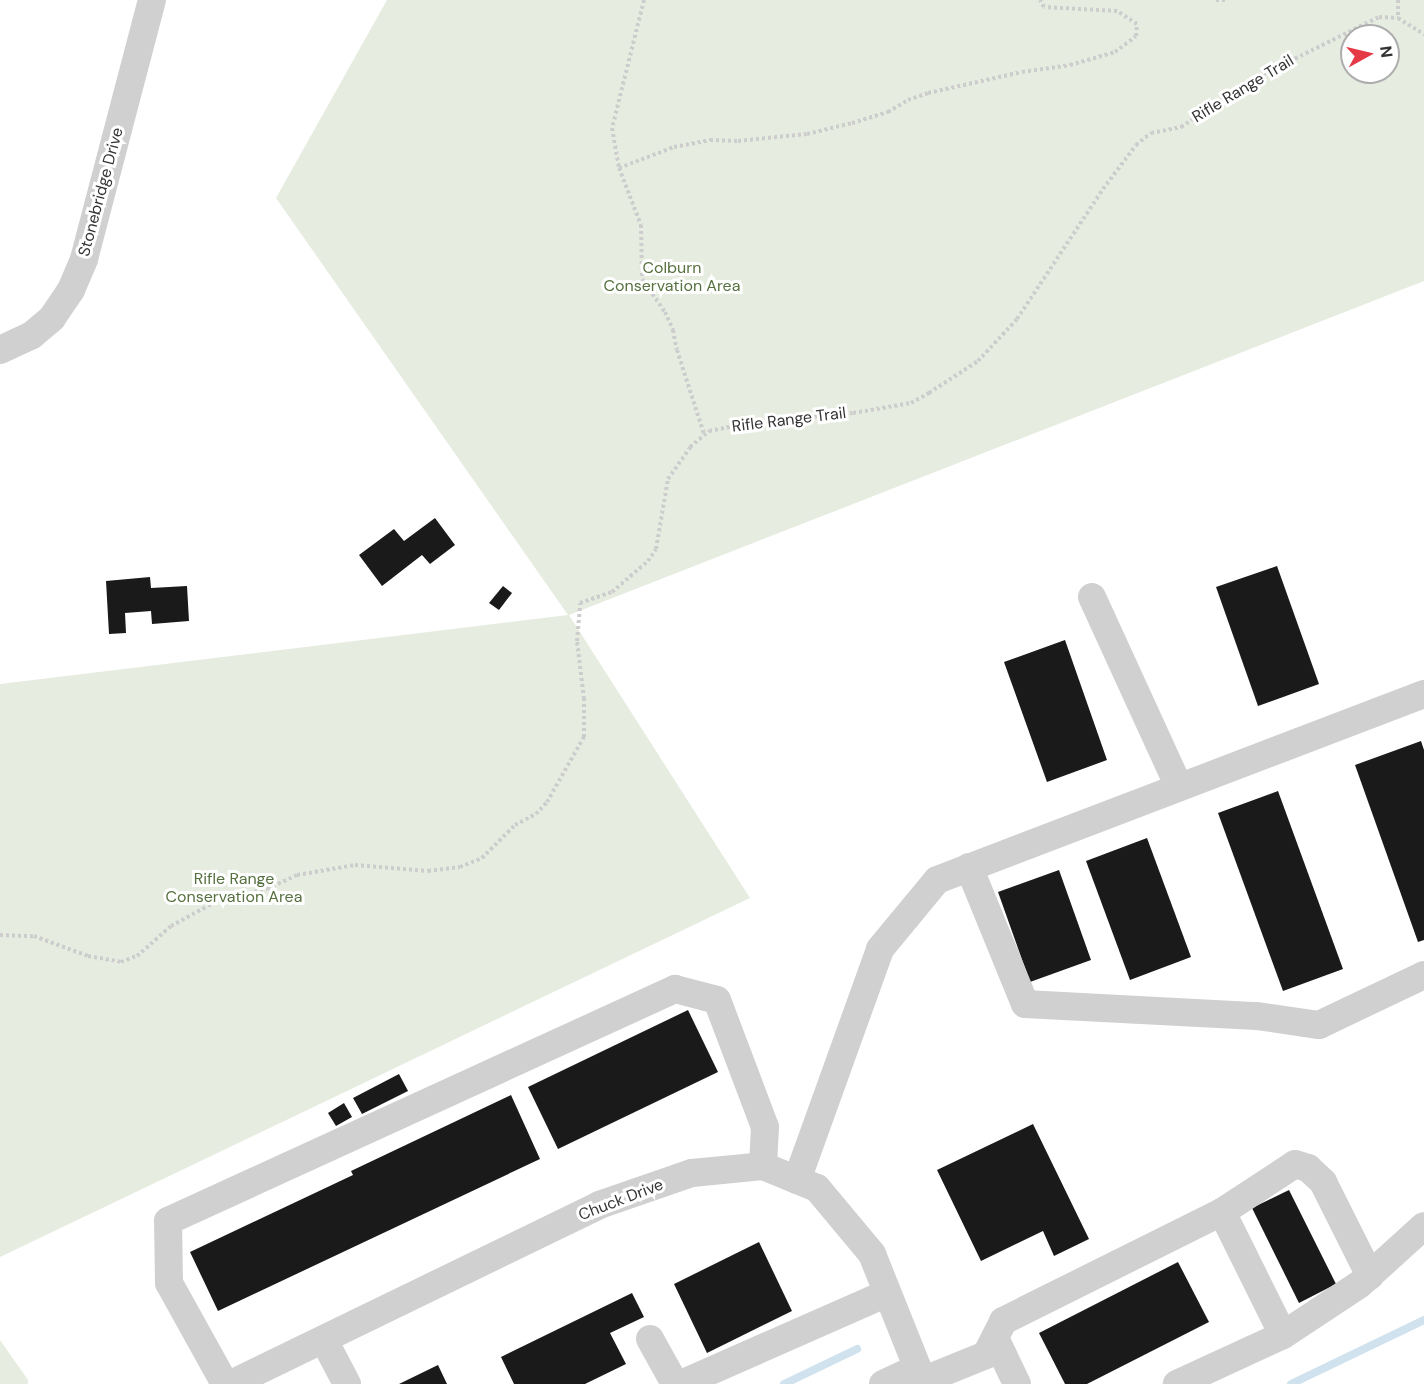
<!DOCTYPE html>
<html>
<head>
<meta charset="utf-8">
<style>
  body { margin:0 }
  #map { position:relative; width:1424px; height:1384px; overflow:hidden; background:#fff; font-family:"DM Sans",sans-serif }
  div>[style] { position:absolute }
  .green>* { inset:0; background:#e6ecdf }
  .stream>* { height:8px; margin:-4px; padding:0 4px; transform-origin:4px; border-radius:4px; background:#cfe2ee }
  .building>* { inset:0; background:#1a1a1a }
  .path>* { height:4px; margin-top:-2px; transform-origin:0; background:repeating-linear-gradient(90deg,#cdcdcd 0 3px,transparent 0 6px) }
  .minor>* { height:28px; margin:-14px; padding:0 14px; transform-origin:14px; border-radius:14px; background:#d0d0d0 }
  span { translate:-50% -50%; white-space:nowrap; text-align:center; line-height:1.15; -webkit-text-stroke:6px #fff; paint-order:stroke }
  .street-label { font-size:16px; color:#333 }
  .park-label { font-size:16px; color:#56703f }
  .north { position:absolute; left:1340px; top:24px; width:60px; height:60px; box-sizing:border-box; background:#fff; border:2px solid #adadad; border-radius:50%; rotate:82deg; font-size:16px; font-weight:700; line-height:24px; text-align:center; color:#333 }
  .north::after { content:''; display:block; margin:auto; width:21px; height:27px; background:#e63946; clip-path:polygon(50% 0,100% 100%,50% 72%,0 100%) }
</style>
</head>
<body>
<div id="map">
  <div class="green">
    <i style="clip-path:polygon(evenodd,387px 0,1424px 0,1424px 281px,569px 615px,750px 898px,0 1257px,0 684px,568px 615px,276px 198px,387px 0,1352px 36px,1388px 36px,1388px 72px,1352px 72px,1352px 36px)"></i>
    <i style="clip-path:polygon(0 1340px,28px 1380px,28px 1384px,0 1384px)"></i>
  </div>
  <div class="stream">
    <i style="left:784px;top:1384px;width:81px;rotate:-25.6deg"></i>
    <i style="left:1291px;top:1384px;width:148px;rotate:-25.7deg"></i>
  </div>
  <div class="building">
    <i style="clip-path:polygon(435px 518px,455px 545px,430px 564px,422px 555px,382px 586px,359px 555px,394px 529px,404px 541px)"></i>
    <i style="clip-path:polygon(1277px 566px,1319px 684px,1258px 706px,1216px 587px)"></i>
    <i style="clip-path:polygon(150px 577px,151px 588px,187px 586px,189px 621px,152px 624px,151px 611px,125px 613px,126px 633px,109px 634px,106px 581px)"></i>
    <i style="clip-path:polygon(503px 586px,512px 593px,499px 610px,489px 603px)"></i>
    <i style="clip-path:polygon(1065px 640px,1107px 760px,1047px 782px,1004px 662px)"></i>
    <i style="clip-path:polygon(1421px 741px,1424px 750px,1424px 940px,1418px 942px,1355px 765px)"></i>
    <i style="clip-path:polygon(1278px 791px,1343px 969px,1283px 991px,1218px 813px)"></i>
    <i style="clip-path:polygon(1147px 838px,1191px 957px,1130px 980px,1086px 861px)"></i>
    <i style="clip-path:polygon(1059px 870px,1091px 960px,1030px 982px,998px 892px)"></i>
    <i style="clip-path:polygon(688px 1010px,718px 1072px,558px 1149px,528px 1087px)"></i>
    <i style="clip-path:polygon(399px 1074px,408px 1091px,362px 1114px,353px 1098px)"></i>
    <i style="clip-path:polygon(511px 1095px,540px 1159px,218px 1311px,190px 1252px,353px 1175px,351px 1171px)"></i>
    <i style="clip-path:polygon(344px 1103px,352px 1117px,336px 1126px,328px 1113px)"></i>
    <i style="clip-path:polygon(1033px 1124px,1089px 1239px,1054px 1256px,1043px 1231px,981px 1261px,937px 1170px)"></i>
    <i style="clip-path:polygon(1289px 1190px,1336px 1284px,1299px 1303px,1252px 1208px)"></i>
    <i style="clip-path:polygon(759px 1242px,792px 1311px,707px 1353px,674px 1284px)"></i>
    <i style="clip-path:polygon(1178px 1262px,1209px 1322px,1087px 1384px,1065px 1384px,1039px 1333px)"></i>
    <i style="clip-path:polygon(632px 1293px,644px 1317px,610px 1333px,626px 1364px,585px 1384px,514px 1384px,501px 1357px)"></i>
    <i style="clip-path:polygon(438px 1365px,447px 1384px,399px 1384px)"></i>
  </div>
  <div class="path">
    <i style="left:644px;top:0;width:132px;rotate:104deg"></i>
    <i style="left:612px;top:128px;width:41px;rotate:80.1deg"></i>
    <i style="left:619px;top:168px;width:61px;rotate:68.9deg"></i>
    <i style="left:641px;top:225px;width:54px;rotate:88.9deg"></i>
    <i style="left:642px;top:279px;width:40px;rotate:55.1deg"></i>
    <i style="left:665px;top:312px;width:20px;rotate:66deg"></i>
    <i style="left:673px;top:330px;width:20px;rotate:79deg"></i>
    <i style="left:677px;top:350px;width:88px;rotate:72.2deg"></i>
    <i style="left:1216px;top:0;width:11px"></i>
    <i style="left:1398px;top:0;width:18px;rotate:90deg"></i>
    <i style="left:619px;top:168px;width:59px;rotate:-20.9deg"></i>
    <i style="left:674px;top:147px;width:37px;rotate:-11deg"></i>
    <i style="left:710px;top:140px;width:28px;rotate:2deg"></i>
    <i style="left:738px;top:141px;width:69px;rotate:-5.8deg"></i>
    <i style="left:807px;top:134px;width:46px;rotate:-13.7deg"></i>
    <i style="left:852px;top:123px;width:38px;rotate:-17deg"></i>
    <i style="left:888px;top:112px;width:23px;rotate:-31deg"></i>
    <i style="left:908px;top:100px;width:21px;rotate:-19deg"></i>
    <i style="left:928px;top:93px;width:96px;rotate:-12.6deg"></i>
    <i style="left:1022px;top:72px;width:49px;rotate:-8.3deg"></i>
    <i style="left:1070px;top:65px;width:47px;rotate:-16.1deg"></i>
    <i style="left:1115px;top:52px;width:26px;rotate:-37deg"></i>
    <i style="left:1136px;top:36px;width:12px;rotate:-85deg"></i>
    <i style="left:1137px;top:24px;width:24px;rotate:-147deg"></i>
    <i style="left:1117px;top:11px;width:73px;rotate:-176.9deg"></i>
    <i style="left:1044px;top:7px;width:8px;rotate:-120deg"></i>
    <i style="left:0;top:935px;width:34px;rotate:2deg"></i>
    <i style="left:34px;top:936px;width:58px;rotate:20.3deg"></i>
    <i style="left:88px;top:956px;width:34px;rotate:10deg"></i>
    <i style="left:121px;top:962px;width:17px;rotate:-21deg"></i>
    <i style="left:137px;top:956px;width:45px;rotate:-41.4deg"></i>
    <i style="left:171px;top:926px;width:55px;rotate:-28.4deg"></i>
    <i style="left:219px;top:900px;width:49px;rotate:-12.9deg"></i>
    <i style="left:267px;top:889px;width:33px;rotate:-25deg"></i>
    <i style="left:297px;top:875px;width:59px;rotate:-9.8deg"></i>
    <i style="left:355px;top:865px;width:73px;rotate:4.7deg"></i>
    <i style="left:428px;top:871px;width:32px;rotate:-7deg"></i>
    <i style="left:460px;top:867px;width:24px;rotate:-22deg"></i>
    <i style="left:482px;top:858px;width:47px;rotate:-45deg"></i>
    <i style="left:515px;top:825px;width:24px;rotate:-28deg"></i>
    <i style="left:536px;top:814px;width:16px;rotate:-47deg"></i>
    <i style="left:547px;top:802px;width:75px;rotate:-60.4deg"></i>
    <i style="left:584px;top:737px;width:38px;rotate:-90deg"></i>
    <i style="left:584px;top:699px;width:58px;rotate:-96.9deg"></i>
    <i style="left:577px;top:641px;width:38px;rotate:-85deg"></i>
    <i style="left:580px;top:603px;width:34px;rotate:-19deg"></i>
    <i style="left:612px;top:592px;width:48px;rotate:-40.7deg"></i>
    <i style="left:648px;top:561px;width:14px;rotate:-56deg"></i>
    <i style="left:656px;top:549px;width:71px;rotate:-80.3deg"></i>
    <i style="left:668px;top:479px;width:39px;rotate:-55deg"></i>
    <i style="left:690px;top:447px;width:25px;rotate:-40deg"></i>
    <i style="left:709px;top:431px;width:46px;rotate:-11.3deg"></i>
    <i style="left:754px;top:422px;width:99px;rotate:-5.2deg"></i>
    <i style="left:853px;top:413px;width:59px;rotate:-9.8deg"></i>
    <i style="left:911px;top:403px;width:21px;rotate:-29deg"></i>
    <i style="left:929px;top:393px;width:59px;rotate:-33.1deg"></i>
    <i style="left:978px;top:361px;width:57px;rotate:-47.1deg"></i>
    <i style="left:1017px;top:319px;width:156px;rotate:-56.5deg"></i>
    <i style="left:1103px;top:189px;width:55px;rotate:-53.1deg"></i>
    <i style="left:1136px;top:145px;width:19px;rotate:-39deg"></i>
    <i style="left:1151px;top:133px;width:31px;rotate:-11deg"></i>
    <i style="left:1181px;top:127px;width:85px;rotate:-33.5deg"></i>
    <i style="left:1252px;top:80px;width:142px;rotate:-26.4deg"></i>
    <i style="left:1379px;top:17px;width:19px;rotate:3deg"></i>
    <i style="left:1398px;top:18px;width:31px;rotate:32deg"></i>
  </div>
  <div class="minor">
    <i style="left:0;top:350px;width:35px;rotate:-25deg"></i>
    <i style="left:32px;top:335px;width:26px;rotate:-40deg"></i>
    <i style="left:52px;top:318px;width:34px;rotate:-56deg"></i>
    <i style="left:71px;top:290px;width:34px;rotate:-67deg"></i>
    <i style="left:84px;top:259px;width:268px;rotate:-75.3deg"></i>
    <i style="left:1092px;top:597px;width:209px;rotate:65.4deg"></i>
    <i style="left:969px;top:867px;width:148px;rotate:67.8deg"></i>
    <i style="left:1025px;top:1004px;width:232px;rotate:3deg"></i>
    <i style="left:1257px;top:1016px;width:63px;rotate:8.3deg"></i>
    <i style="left:1319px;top:1025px;width:116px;rotate:-25.5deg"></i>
    <i style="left:797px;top:1180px;width:245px;rotate:-70.2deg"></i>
    <i style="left:880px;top:949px;width:89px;rotate:-50.4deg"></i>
    <i style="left:937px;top:880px;width:521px;rotate:-20.9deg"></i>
    <i style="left:1222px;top:1212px;width:87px;rotate:-33.3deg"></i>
    <i style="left:1295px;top:1164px;width:14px;rotate:17deg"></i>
    <i style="left:1308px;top:1168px;width:21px;rotate:43deg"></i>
    <i style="left:1323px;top:1182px;width:105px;rotate:63.4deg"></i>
    <i style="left:1283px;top:1335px;width:92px;rotate:-33.5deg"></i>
    <i style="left:1360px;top:1284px;width:86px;rotate:-42.2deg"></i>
    <i style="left:995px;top:1338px;width:51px;rotate:64.4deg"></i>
    <i style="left:650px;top:1339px;width:51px;rotate:60.9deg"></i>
    <i style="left:324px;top:1340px;width:50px;rotate:62.4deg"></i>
    <i style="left:922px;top:1381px;width:69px;rotate:-22.1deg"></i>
    <i style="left:986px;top:1355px;width:38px;rotate:-63deg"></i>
    <i style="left:1003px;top:1321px;width:245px;rotate:-26.5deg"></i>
    <i style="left:1222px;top:1212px;width:137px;rotate:63.6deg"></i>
    <i style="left:1283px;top:1335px;width:117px;rotate:155.2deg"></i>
    <i style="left:225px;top:1384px;width:115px;rotate:-119deg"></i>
    <i style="left:169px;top:1283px;width:62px;rotate:-90.9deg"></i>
    <i style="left:168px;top:1221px;width:558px;rotate:-24.59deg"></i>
    <i style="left:675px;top:989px;width:43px;rotate:14.7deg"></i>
    <i style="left:717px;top:1000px;width:136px;rotate:69.3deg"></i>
    <i style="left:765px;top:1127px;width:39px;rotate:93deg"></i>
    <i style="left:231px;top:1384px;width:409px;rotate:-25.9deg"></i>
    <i style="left:599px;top:1205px;width:98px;rotate:-19deg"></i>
    <i style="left:692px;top:1173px;width:71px;rotate:-5.6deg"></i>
    <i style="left:763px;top:1166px;width:58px;rotate:22.2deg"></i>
    <i style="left:817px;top:1188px;width:86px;rotate:50.2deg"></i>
    <i style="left:872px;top:1254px;width:140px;rotate:68.2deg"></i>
    <i style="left:681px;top:1384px;width:225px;rotate:-23.8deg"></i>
    <i style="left:883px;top:1384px;width:38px;rotate:-25deg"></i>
  </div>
  <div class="street-label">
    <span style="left:1243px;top:89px;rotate:-31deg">Rifle Range Trail</span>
    <span style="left:101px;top:192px;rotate:-75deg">Stonebridge Drive</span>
    <span style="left:789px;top:420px;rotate:-7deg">Rifle Range Trail</span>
    <span style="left:621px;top:1200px;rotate:-21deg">Chuck Drive</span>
  </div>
  <div class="park-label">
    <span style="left:672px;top:277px">Colburn<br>Conservation Area</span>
    <span style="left:234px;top:888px">Rifle Range<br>Conservation Area</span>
  </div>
  <div class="north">N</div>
</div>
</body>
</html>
